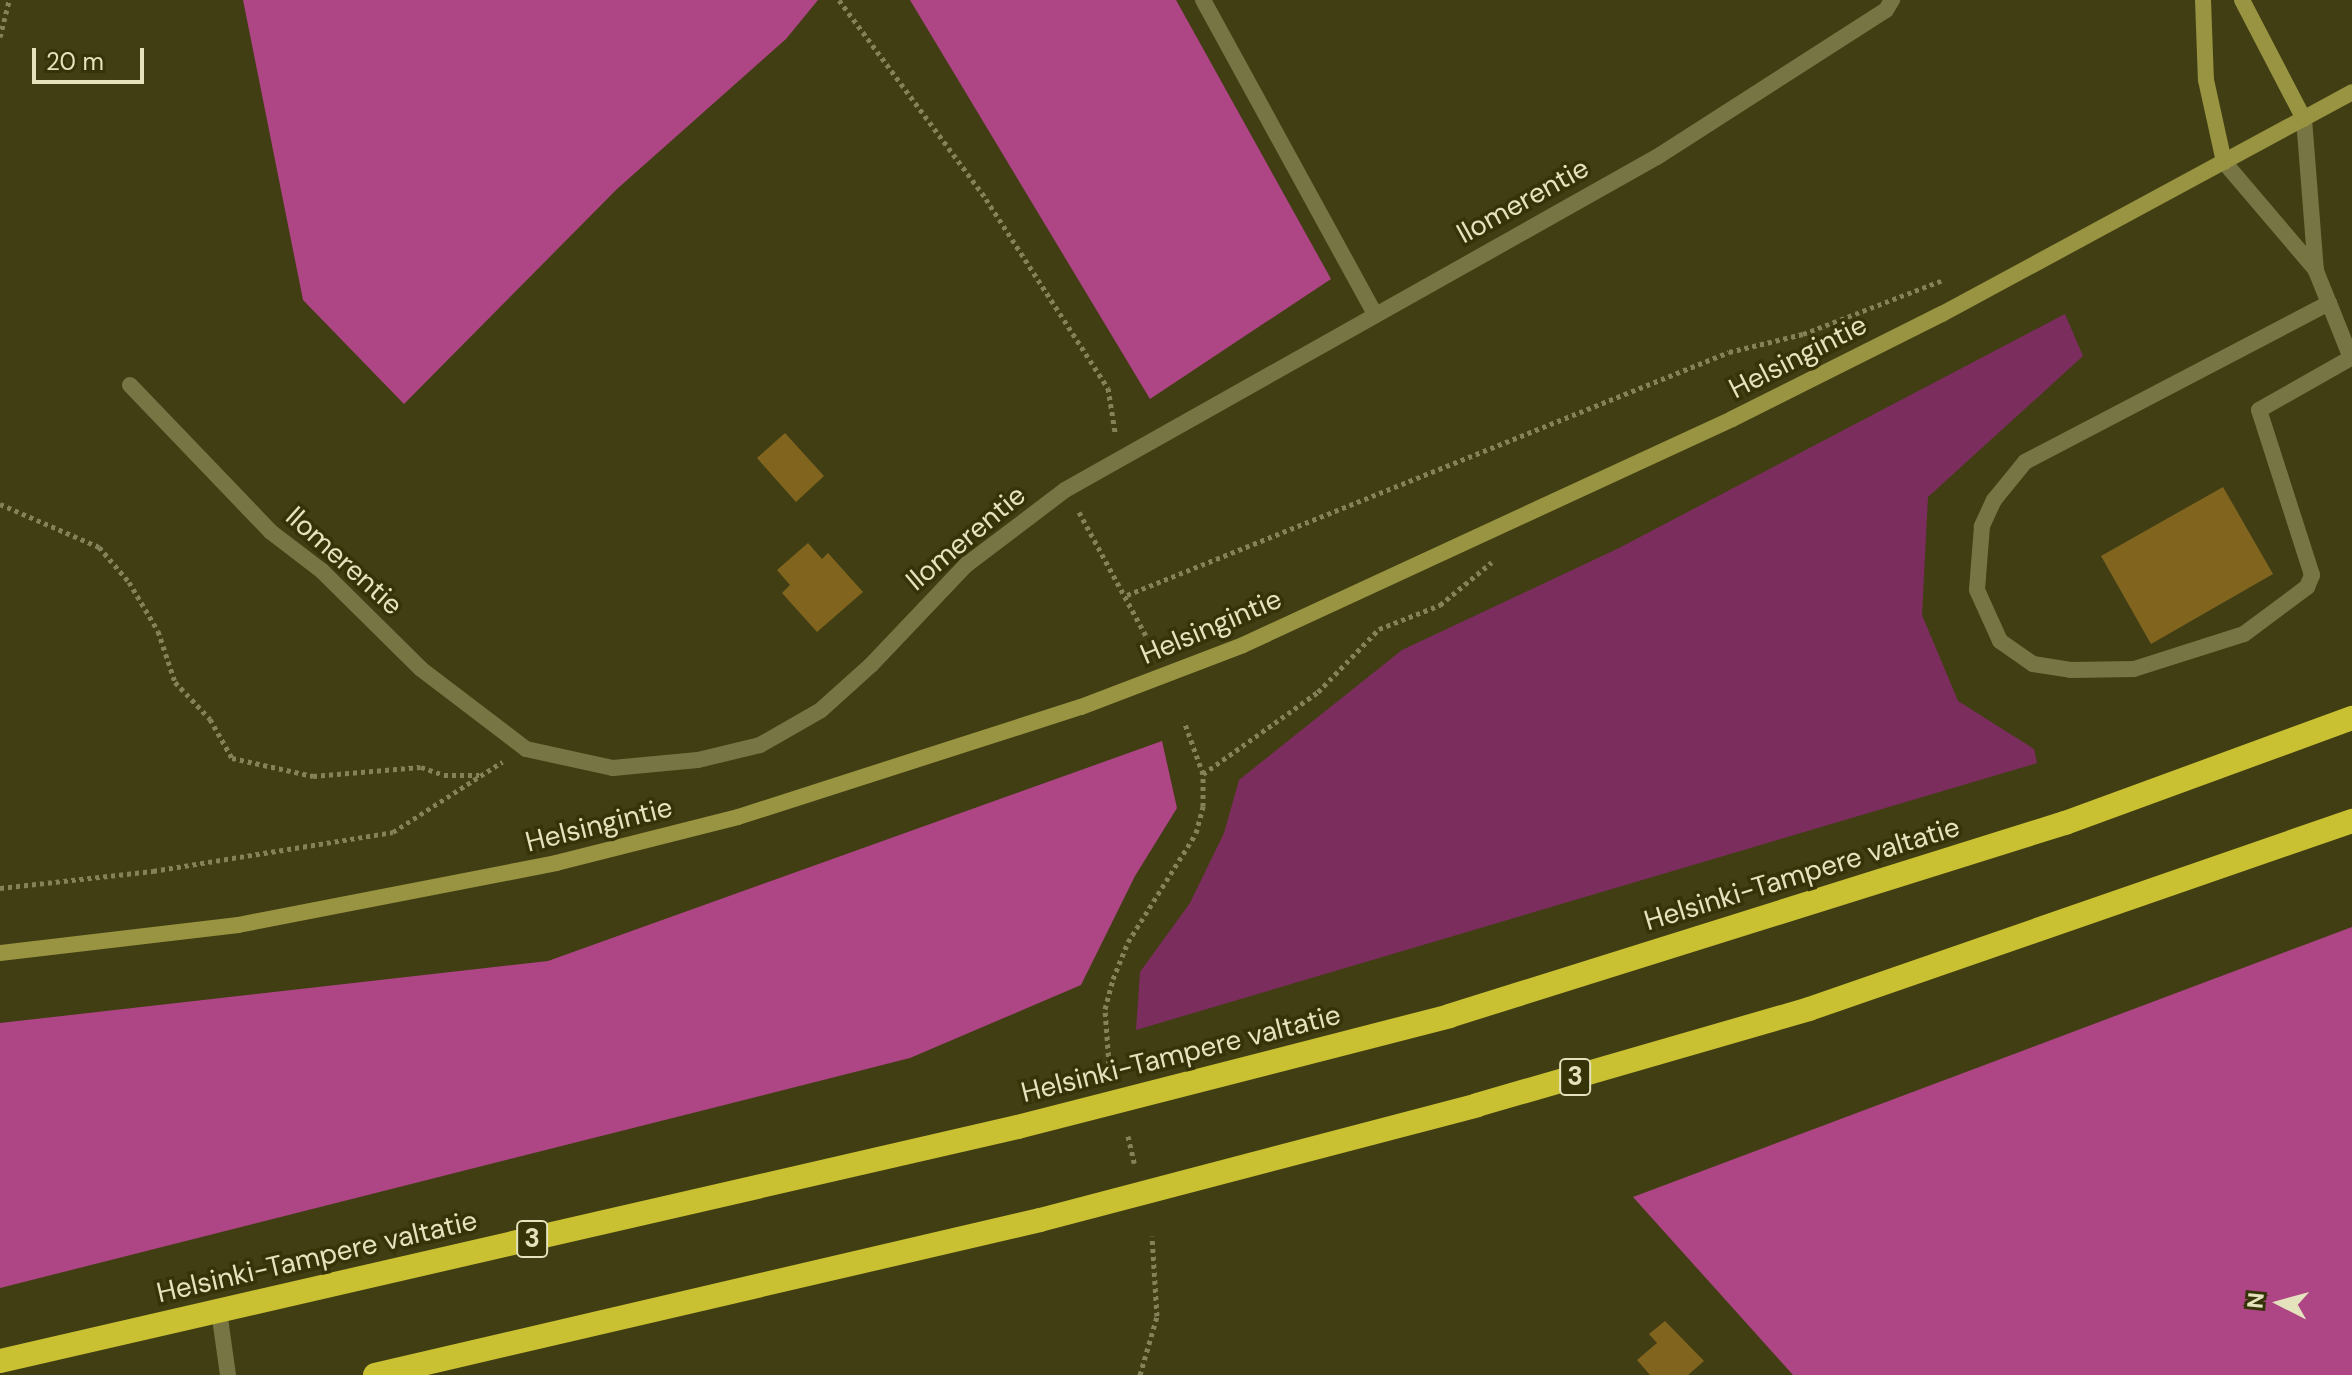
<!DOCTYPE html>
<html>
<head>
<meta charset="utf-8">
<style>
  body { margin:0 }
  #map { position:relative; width:2352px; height:1375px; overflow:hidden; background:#413e14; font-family:"DM Sans",sans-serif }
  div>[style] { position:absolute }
  .green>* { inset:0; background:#7b2e5d }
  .forest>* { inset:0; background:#ae4585 }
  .building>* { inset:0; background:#81651f }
  .path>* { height:5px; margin-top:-2.5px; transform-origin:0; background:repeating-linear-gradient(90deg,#848259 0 4px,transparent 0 8px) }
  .lane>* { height:16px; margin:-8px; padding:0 8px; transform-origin:8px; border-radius:8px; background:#787544 }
  .street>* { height:16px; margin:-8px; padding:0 8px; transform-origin:8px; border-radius:8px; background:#787544 }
  .secondary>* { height:16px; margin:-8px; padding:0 8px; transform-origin:8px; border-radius:8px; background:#999441 }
  .highway>* { height:24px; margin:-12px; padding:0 12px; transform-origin:12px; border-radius:12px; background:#cac132 }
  span { translate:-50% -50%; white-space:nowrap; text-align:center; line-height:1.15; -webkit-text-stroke:7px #363308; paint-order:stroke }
  .shield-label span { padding:2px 6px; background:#363308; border:2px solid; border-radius:6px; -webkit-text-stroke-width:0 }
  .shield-label { font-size:26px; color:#e5e3bd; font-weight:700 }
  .street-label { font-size:28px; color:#e5e3bd }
  .north { position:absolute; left:2240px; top:1263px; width:80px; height:80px; -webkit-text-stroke:6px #363308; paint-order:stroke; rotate:276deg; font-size:22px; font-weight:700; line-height:32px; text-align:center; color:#e5e3bd }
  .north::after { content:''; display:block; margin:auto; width:28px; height:36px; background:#e5e3bd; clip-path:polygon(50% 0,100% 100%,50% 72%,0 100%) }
  .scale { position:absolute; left:32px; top:48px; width:112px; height:36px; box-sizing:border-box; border:4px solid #e5e3bd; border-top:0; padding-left:10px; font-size:24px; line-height:28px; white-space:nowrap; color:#e5e3bd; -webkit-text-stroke:6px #363308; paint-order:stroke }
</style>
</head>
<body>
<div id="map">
  <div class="green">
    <i style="clip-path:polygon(2065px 314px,2083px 356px,1928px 497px,1922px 615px,1958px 701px,2034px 749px,2037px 763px,1136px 1030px,1140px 972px,1190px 903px,1224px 833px,1239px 780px,1402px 650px,1619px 548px)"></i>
  </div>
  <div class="forest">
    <i style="clip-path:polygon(243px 0,818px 0,786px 39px,617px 189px,404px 404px,303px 300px)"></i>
    <i style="clip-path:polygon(910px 0,1176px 0,1331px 279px,1150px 399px)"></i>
    <i style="clip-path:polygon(1162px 741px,1177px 808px,1135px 876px,1081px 985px,910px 1058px,0 1288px,0 1023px,548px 961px)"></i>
    <i style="clip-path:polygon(2352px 927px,2352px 1375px,1793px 1375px,1633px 1197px)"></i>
  </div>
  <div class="building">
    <i style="clip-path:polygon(785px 433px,824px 476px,796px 502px,757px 458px)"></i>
    <i style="clip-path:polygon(2223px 487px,2273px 574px,2151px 644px,2101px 556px)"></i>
    <i style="clip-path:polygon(808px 543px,822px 559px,828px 553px,863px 592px,817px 632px,782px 593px,790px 585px,777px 570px)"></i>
    <i style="clip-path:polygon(1665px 1321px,1704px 1361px,1688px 1375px,1650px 1375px,1637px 1360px,1657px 1343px,1649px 1334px)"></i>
  </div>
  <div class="path">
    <i style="left:839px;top:0;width:247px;rotate:53.5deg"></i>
    <i style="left:986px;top:199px;width:225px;rotate:57.2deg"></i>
    <i style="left:1108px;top:388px;width:45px;rotate:81deg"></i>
    <i style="left:0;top:37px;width:38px;rotate:-76deg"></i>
    <i style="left:0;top:504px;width:108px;rotate:23.5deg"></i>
    <i style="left:99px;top:547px;width:46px;rotate:49.4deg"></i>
    <i style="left:129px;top:582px;width:57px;rotate:59.4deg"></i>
    <i style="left:158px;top:631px;width:54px;rotate:71.6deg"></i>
    <i style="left:175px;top:682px;width:51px;rotate:46.6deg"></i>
    <i style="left:210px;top:719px;width:45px;rotate:60.6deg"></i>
    <i style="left:232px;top:758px;width:83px;rotate:12.5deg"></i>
    <i style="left:313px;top:776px;width:108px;rotate:-4.8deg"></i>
    <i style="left:421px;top:767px;width:24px;rotate:19deg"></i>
    <i style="left:444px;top:775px;width:35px"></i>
    <i style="left:1079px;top:512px;width:143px;rotate:61.6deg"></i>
    <i style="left:1127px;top:595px;width:649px;rotate:-21.98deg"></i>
    <i style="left:1729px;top:352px;width:76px;rotate:-13.7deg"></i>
    <i style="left:1803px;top:334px;width:150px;rotate:-21.1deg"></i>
    <i style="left:1203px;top:774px;width:141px;rotate:-35.5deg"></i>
    <i style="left:1318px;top:692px;width:88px;rotate:-45.9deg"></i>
    <i style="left:1379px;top:629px;width:66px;rotate:-21.5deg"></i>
    <i style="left:1440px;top:605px;width:67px;rotate:-39.6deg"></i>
    <i style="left:0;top:888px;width:154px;rotate:-6.3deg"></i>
    <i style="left:153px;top:871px;width:243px;rotate:-9.2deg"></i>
    <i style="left:393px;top:832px;width:130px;rotate:-32.7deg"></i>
    <i style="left:1109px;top:1064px;width:55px;rotate:-94.2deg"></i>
    <i style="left:1105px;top:1009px;width:31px;rotate:-75deg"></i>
    <i style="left:1113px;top:979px;width:40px;rotate:-68deg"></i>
    <i style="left:1128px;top:942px;width:128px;rotate:-58deg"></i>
    <i style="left:1196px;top:833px;width:28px;rotate:-75deg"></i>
    <i style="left:1203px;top:806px;width:32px;rotate:-90deg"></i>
    <i style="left:1203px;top:774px;width:56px;rotate:-109.7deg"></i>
    <i style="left:1128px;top:1136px;width:28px;rotate:77deg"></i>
    <i style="left:1140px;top:1375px;width:61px;rotate:-73.9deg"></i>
    <i style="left:1157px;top:1316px;width:80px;rotate:-93.6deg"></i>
  </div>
  <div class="lane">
    <i style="left:1203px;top:0;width:358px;rotate:61.3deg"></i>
    <i style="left:2304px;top:119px;width:152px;rotate:85.5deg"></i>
    <i style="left:2316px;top:271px;width:35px;rotate:68deg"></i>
    <i style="left:2329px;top:303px;width:343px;rotate:152.4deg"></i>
    <i style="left:2025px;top:462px;width:49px;rotate:129.2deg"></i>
    <i style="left:1994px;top:500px;width:29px;rotate:115deg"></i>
    <i style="left:1982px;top:526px;width:64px;rotate:94.5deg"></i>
    <i style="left:1977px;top:590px;width:56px;rotate:65.7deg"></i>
    <i style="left:2000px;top:641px;width:40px;rotate:34.9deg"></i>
    <i style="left:2033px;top:664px;width:38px;rotate:9deg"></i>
    <i style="left:2071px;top:670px;width:63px;rotate:-0.9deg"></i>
    <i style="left:2134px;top:669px;width:115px;rotate:-17.7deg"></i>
    <i style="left:2244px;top:634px;width:79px;rotate:-36.7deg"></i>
    <i style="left:2307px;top:587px;width:13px;rotate:-67deg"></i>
    <i style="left:2312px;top:575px;width:173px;rotate:-107.8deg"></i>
    <i style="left:2259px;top:410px;width:106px;rotate:-29.5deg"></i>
    <i style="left:2351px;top:358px;width:59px;rotate:-111.8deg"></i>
    <i style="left:2224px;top:162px;width:142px;rotate:49.6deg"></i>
    <i style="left:219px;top:1311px;width:65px;rotate:82deg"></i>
  </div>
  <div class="street">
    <i style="left:130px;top:385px;width:204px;rotate:46.2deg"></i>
    <i style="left:271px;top:532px;width:64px;rotate:37.4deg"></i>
    <i style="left:322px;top:571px;width:139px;rotate:44.7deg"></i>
    <i style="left:421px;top:669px;width:132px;rotate:37.3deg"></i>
    <i style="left:526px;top:749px;width:89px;rotate:12.3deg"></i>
    <i style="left:613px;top:768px;width:85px;rotate:-5.4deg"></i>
    <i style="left:698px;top:760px;width:64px;rotate:-13.6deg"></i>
    <i style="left:760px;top:745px;width:70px;rotate:-29.8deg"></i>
    <i style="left:821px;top:710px;width:67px;rotate:-42deg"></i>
    <i style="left:871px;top:665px;width:138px;rotate:-46.5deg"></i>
    <i style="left:966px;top:565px;width:124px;rotate:-37.1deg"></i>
    <i style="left:1065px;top:490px;width:679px;rotate:-29.36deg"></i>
    <i style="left:1657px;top:157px;width:272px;rotate:-32.7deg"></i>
    <i style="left:1886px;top:10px;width:12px;rotate:-59deg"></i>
  </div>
  <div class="secondary">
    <i style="left:2203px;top:0;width:80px;rotate:87.9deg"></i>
    <i style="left:2206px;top:80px;width:84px;rotate:77.6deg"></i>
    <i style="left:2242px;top:0;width:134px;rotate:62.5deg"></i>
    <i style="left:0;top:953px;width:240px;rotate:-6.7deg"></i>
    <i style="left:238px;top:925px;width:324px;rotate:-11deg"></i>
    <i style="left:556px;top:863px;width:188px;rotate:-14.2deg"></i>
    <i style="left:738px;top:817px;width:360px;rotate:-17.8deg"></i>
    <i style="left:1081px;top:707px;width:173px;rotate:-20.9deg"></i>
    <i style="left:1243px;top:645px;width:539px;rotate:-24.8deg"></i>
    <i style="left:1732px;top:419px;width:235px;rotate:-26.6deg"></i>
    <i style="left:1942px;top:314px;width:466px;rotate:-28.4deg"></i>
  </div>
  <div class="highway">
    <i style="left:0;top:1361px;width:1045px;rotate:-12.95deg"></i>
    <i style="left:1018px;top:1127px;width:445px;rotate:-14.4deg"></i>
    <i style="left:1449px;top:1016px;width:646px;rotate:-17.4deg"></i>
    <i style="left:2065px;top:823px;width:306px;rotate:-20.1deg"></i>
    <i style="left:375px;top:1375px;width:683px;rotate:-13.12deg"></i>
    <i style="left:1040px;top:1220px;width:452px;rotate:-14.7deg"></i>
    <i style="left:1477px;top:1105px;width:346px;rotate:-16.1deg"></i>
    <i style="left:1809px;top:1009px;width:575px;rotate:-19.1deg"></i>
  </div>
  <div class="shield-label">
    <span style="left:1575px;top:1077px">3</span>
    <span style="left:532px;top:1239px">3</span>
  </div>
  <div class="street-label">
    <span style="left:1523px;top:201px;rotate:-29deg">Ilomerentie</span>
    <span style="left:1798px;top:357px;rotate:-27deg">Helsingintie</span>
    <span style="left:966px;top:538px;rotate:-40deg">Ilomerentie</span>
    <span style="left:344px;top:561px;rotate:42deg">Ilomerentie</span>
    <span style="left:1211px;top:627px;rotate:-23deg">Helsingintie</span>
    <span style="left:599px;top:825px;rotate:-14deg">Helsingintie</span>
    <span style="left:1802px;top:874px;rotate:-17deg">Helsinki-Tampere valtatie</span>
    <span style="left:1181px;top:1054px;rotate:-14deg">Helsinki-Tampere valtatie</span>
    <span style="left:317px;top:1257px;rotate:-13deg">Helsinki-Tampere valtatie</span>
  </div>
  <div class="north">N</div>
  <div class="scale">20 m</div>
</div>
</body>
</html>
